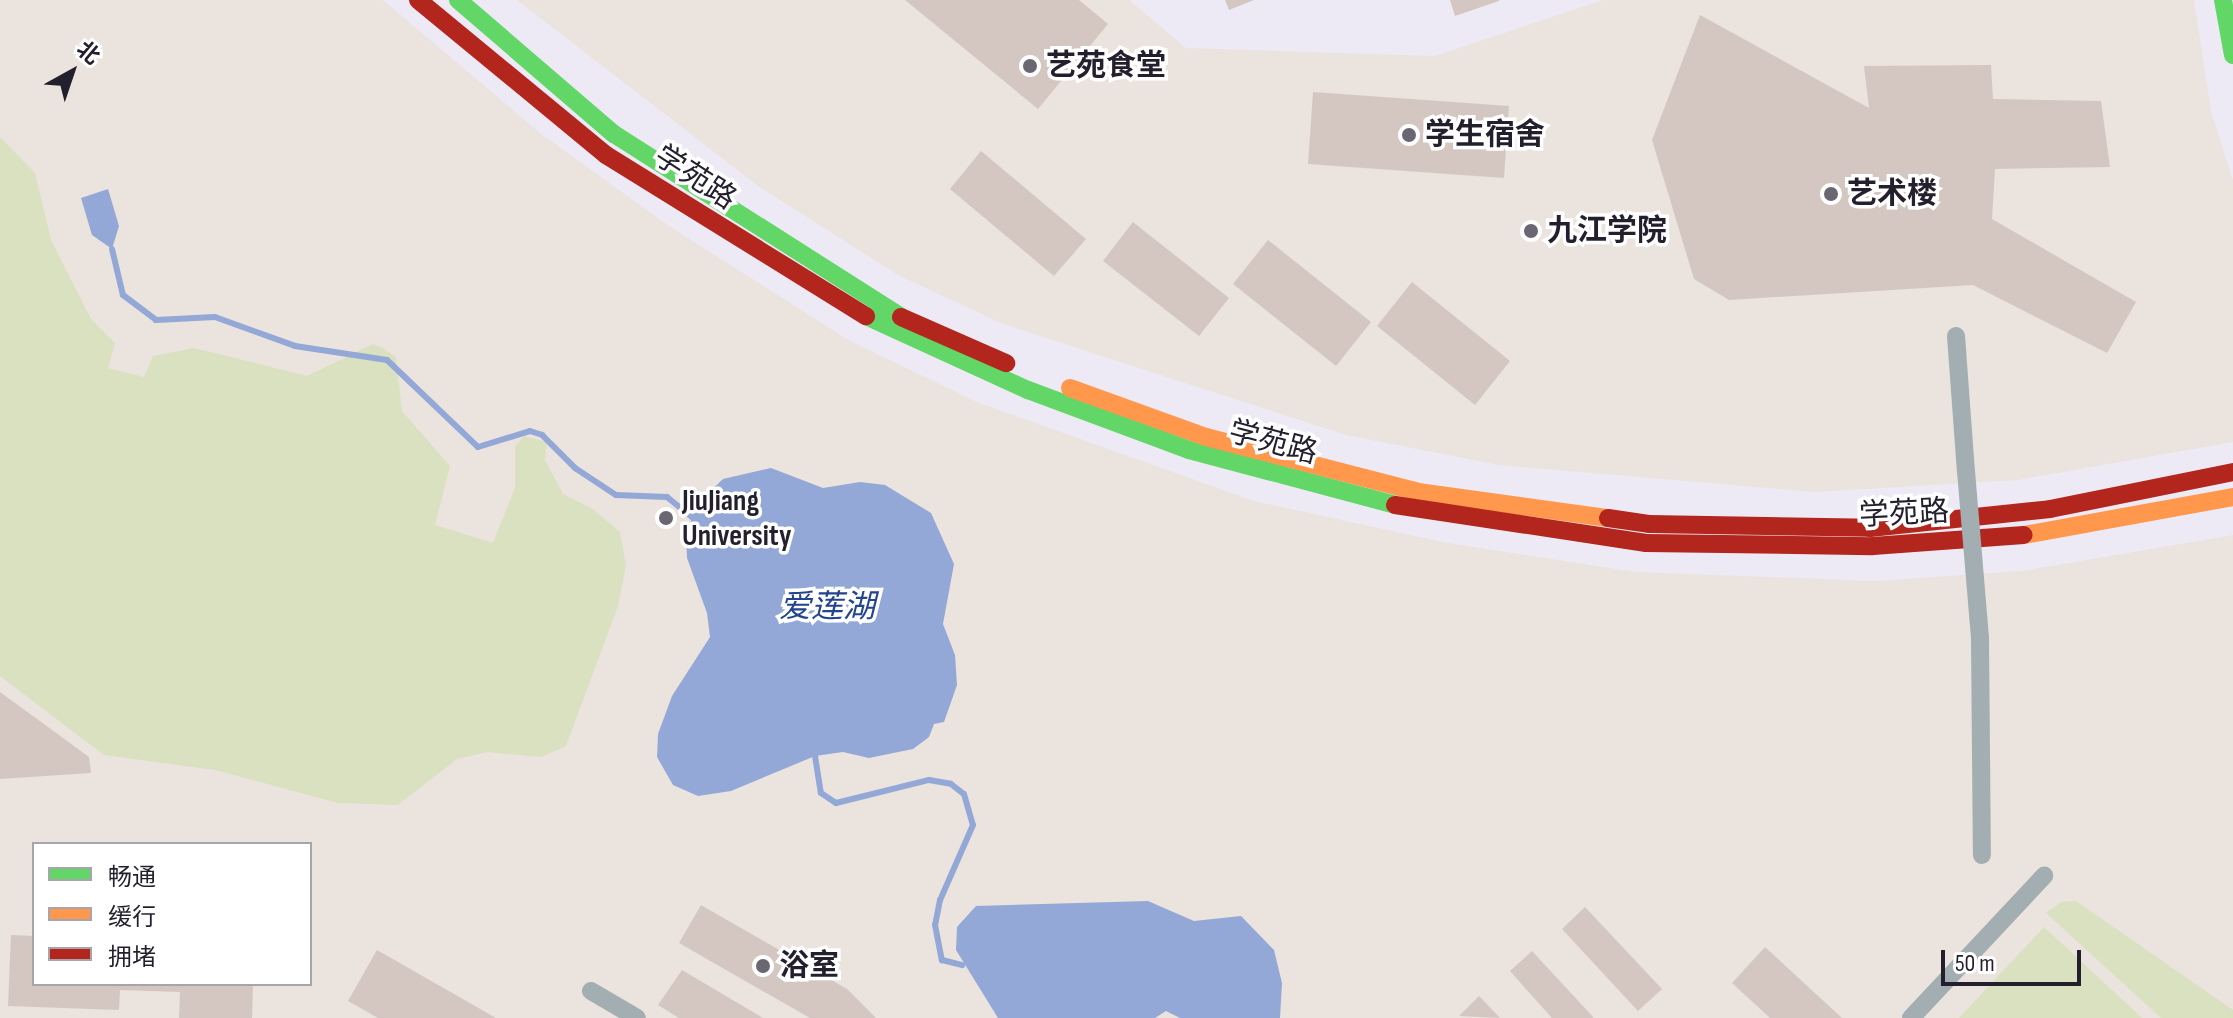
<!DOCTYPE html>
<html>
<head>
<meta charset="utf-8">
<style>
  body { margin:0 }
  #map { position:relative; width:2233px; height:1018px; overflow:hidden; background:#edeaf5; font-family:"Sofia Sans Condensed","Noto Sans SC",sans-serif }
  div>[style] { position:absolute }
  .education>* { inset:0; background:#ebe3dd }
  .green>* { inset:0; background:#d9e1c0 }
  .water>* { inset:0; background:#93a8d7 }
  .stream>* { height:6px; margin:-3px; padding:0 3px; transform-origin:3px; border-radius:3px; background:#93a8d7 }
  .building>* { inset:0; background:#d4c7c2 }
  .street>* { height:18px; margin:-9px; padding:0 9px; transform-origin:9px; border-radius:9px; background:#a2aeb1 }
  .fast>* { height:18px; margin:-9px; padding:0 9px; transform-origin:9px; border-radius:9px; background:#63d668 }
  .slow>* { height:18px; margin:-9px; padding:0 9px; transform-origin:9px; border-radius:9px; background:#ff974d }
  .jam>* { height:18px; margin:-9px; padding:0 9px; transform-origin:9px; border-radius:9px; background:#b3261e }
  .street-bridge>* { height:18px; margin:-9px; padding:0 9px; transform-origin:9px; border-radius:9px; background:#a2aeb1 }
  .dots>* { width:22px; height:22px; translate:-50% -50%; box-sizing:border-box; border:4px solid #fff; border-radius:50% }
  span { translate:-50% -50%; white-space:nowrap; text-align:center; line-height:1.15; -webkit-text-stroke:7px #fff; paint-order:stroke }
  .poi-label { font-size:30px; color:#231f2c; font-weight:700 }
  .left { translate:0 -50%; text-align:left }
  .street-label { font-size:30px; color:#231f2c }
  .water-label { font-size:32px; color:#234490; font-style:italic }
  .legend { position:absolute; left:32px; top:842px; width:280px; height:144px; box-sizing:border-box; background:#fff; border:2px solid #a7a5ab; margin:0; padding:10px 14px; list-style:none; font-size:24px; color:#231f2c }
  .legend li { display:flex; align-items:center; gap:16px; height:40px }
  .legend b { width:40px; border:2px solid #a7a5ab }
  .north { position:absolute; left:32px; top:32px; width:80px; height:80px; -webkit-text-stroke:6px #fff; paint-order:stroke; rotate:40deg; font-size:22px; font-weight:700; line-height:32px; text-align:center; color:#231f2c }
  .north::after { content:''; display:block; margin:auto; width:28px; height:36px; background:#231f2c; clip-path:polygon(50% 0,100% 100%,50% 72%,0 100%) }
  .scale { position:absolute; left:1941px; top:950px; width:140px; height:36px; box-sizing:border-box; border:4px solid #231f2c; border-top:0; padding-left:10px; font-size:24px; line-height:28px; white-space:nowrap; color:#231f2c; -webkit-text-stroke:6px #fff; paint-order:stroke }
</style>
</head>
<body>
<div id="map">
  <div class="education">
    <i style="clip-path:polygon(evenodd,0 0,383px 0,540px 133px,669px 226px,850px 341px,977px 402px,1254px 501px,1447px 543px,1636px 572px,1875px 581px,2022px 571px,2233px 535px,2233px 1018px,0 1018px,0 0,34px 844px,310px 844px,310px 984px,34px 984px,34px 844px)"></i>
    <i style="clip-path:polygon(517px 0,1129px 0,1186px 48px,1435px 56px,1603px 0,2194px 0,2211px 111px,2233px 180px,2233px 442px,2018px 480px,1814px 492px,1499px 465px,1346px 435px,1003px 324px,898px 275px,758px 186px)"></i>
  </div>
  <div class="green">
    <i style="clip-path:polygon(0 137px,35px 173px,51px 240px,91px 319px,115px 343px,108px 368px,144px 377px,153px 356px,194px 348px,307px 376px,373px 344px,383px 348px,396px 357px,402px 411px,450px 466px,435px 525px,493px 543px,515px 488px,515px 446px,524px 436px,547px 442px,545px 460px,563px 494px,593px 509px,620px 532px,626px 565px,618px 606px,566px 746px,541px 757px,487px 752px,457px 759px,398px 805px,338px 803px,215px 770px,104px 755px,0 676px)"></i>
    <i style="clip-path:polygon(2076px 901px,2233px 1010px,2233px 1018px,2161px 1018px,2046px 913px,2061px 902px)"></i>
    <i style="clip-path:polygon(2044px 927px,2142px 1018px,1959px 1018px)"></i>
  </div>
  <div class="water">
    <i style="clip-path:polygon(108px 189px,119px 226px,112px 249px,92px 235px,81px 198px)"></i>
    <i style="clip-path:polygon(771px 468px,823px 488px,860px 482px,885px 485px,931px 513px,954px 564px,943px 624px,955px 655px,957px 685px,944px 722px,934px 724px,929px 737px,913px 749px,869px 758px,843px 752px,815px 756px,731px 791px,698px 796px,673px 785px,657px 757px,658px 734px,672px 696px,710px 637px,707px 613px,687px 558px,686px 534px,697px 504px,723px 479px)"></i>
    <i style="clip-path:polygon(1148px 901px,1194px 921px,1241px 916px,1274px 950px,1282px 983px,1280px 1018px,1180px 1018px,1166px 1011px,1155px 1018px,998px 1018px,956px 950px,957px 927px,976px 906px)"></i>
  </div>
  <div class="stream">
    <i style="left:112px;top:249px;width:47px;rotate:76.6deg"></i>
    <i style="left:123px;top:295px;width:41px;rotate:37.1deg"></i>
    <i style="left:156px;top:320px;width:59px;rotate:-2.9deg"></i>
    <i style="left:215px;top:317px;width:85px;rotate:19.9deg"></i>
    <i style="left:295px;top:346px;width:93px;rotate:8.7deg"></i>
    <i style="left:387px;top:360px;width:126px;rotate:43.7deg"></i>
    <i style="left:478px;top:447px;width:54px;rotate:-17.1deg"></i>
    <i style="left:530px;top:431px;width:13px;rotate:18deg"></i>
    <i style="left:542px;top:435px;width:47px;rotate:45deg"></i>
    <i style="left:575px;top:468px;width:49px;rotate:33.4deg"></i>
    <i style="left:616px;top:495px;width:51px;rotate:2.2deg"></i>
    <i style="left:667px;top:497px;width:35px;rotate:39deg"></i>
    <i style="left:815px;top:756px;width:37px;rotate:81deg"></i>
    <i style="left:821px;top:793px;width:18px;rotate:34deg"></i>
    <i style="left:836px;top:803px;width:96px;rotate:-13.9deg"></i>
    <i style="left:929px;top:780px;width:22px;rotate:10deg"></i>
    <i style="left:951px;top:784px;width:16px;rotate:38deg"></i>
    <i style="left:964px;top:794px;width:32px;rotate:74deg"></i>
    <i style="left:973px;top:825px;width:82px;rotate:113.7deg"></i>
    <i style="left:940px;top:900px;width:25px;rotate:101deg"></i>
    <i style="left:935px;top:925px;width:36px;rotate:79deg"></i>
    <i style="left:942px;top:960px;width:21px;rotate:14deg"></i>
  </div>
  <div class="building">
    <i style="clip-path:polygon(905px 0,1079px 0,1108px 24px,1038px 109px)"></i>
    <i style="clip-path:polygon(1225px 0,1254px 0,1229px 10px)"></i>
    <i style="clip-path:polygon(1450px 0,1499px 0,1499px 1px,1455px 16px)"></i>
    <i style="clip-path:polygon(1700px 15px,1869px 108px,1864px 66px,1991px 65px,1993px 99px,2101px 101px,2110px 167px,1995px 169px,1992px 219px,2136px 302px,2107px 353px,1973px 285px,1729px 300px,1694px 279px,1652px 140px)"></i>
    <i style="clip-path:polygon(1313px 92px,1509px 106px,1504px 178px,1308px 164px)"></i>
    <i style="clip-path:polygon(981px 151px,1086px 239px,1054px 276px,950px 189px)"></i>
    <i style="clip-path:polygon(1133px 222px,1229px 298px,1199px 336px,1103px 261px)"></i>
    <i style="clip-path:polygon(1268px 240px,1371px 322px,1336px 366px,1233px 284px)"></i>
    <i style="clip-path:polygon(1412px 282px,1510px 361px,1475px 405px,1377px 326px)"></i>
    <i style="clip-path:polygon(0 692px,89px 757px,91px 773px,0 779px)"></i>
    <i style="clip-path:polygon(701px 905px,847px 989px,876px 1018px,810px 1018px,679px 943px)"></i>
    <i style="clip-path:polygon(1585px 907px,1662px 989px,1638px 1011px,1562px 929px)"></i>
    <i style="clip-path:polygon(11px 935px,34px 936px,34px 984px,253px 984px,252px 1018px,179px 1018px,180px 992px,120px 990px,119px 1010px,8px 1006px)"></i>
    <i style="clip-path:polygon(1765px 947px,1842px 1018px,1770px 1018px,1732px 983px)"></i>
    <i style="clip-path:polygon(377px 950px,496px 1018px,378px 1018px,348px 1001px)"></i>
    <i style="clip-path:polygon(1532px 951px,1594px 1018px,1552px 1018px,1510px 971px)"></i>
    <i style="clip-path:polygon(682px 970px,763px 1018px,679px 1018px,658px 1005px)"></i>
    <i style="clip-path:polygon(1479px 996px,1500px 1018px,1459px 1016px)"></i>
  </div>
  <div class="street">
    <i style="left:1956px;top:336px;width:135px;rotate:85.8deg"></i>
    <i style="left:1980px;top:638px;width:217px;rotate:89.5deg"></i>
    <i style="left:591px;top:991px;width:53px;rotate:30.4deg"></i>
    <i style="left:1911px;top:1018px;width:195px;rotate:-46.9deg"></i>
  </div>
  <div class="fast">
    <i style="left:458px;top:0;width:206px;rotate:40.7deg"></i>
    <i style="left:614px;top:134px;width:340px;rotate:32.5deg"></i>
    <i style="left:2223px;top:0;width:56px;rotate:79.7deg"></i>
    <i style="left:866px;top:316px;width:178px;rotate:24.6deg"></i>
    <i style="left:1028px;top:390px;width:172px;rotate:20.4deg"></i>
    <i style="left:1189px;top:450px;width:213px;rotate:14.9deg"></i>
  </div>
  <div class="slow">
    <i style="left:1070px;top:388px;width:145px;rotate:19.8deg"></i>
    <i style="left:1206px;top:437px;width:219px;rotate:14.5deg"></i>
    <i style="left:1418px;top:492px;width:192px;rotate:7.8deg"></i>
    <i style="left:2024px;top:535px;width:212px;rotate:-10.3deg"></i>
  </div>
  <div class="jam">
    <i style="left:418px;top:0;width:244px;rotate:39.5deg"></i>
    <i style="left:606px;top:155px;width:306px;rotate:31.8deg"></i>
    <i style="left:901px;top:317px;width:115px;rotate:23.7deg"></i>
    <i style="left:1395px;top:505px;width:254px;rotate:8.6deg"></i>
    <i style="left:1646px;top:543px;width:227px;rotate:0.8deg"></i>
    <i style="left:1873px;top:546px;width:151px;rotate:-4.2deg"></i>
    <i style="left:1608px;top:518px;width:41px;rotate:8.3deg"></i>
    <i style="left:1649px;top:524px;width:221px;rotate:1deg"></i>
    <i style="left:1870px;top:528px;width:181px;rotate:-6deg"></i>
    <i style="left:2050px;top:509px;width:187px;rotate:-11.4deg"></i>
  </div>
  <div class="street-bridge">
    <i style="left:1966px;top:471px;width:168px;rotate:85.2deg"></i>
  </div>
  <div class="dots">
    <i style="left:1030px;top:66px;background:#6a6672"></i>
    <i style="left:1409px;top:135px;background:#6a6672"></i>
    <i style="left:1831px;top:194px;background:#6a6672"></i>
    <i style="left:1531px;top:231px;background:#6a6672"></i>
    <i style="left:666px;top:518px;background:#6a6672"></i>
    <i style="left:763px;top:966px;background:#6a6672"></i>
  </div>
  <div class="poi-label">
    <span class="left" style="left:1046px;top:66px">艺苑食堂</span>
    <span class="left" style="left:1425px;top:135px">学生宿舍</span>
    <span class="left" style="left:1847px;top:194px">艺术楼</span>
    <span class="left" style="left:1547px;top:231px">九江学院</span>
    <span class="left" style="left:682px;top:518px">JiuJiang<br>University</span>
    <span class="left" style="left:779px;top:966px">浴室</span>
  </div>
  <div class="street-label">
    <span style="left:695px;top:178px;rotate:33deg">学苑路</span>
    <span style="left:1273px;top:443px;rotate:15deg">学苑路</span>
    <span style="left:1904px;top:514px;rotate:-3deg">学苑路</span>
  </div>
  <div class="water-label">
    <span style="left:827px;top:608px">爱莲湖</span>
  </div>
  <ul class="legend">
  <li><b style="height:10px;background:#63d668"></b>畅通</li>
  <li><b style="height:10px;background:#ff974d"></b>缓行</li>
  <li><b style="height:10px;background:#b3261e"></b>拥堵</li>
  </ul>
  <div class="north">北</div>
  <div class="scale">50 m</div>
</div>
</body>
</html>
